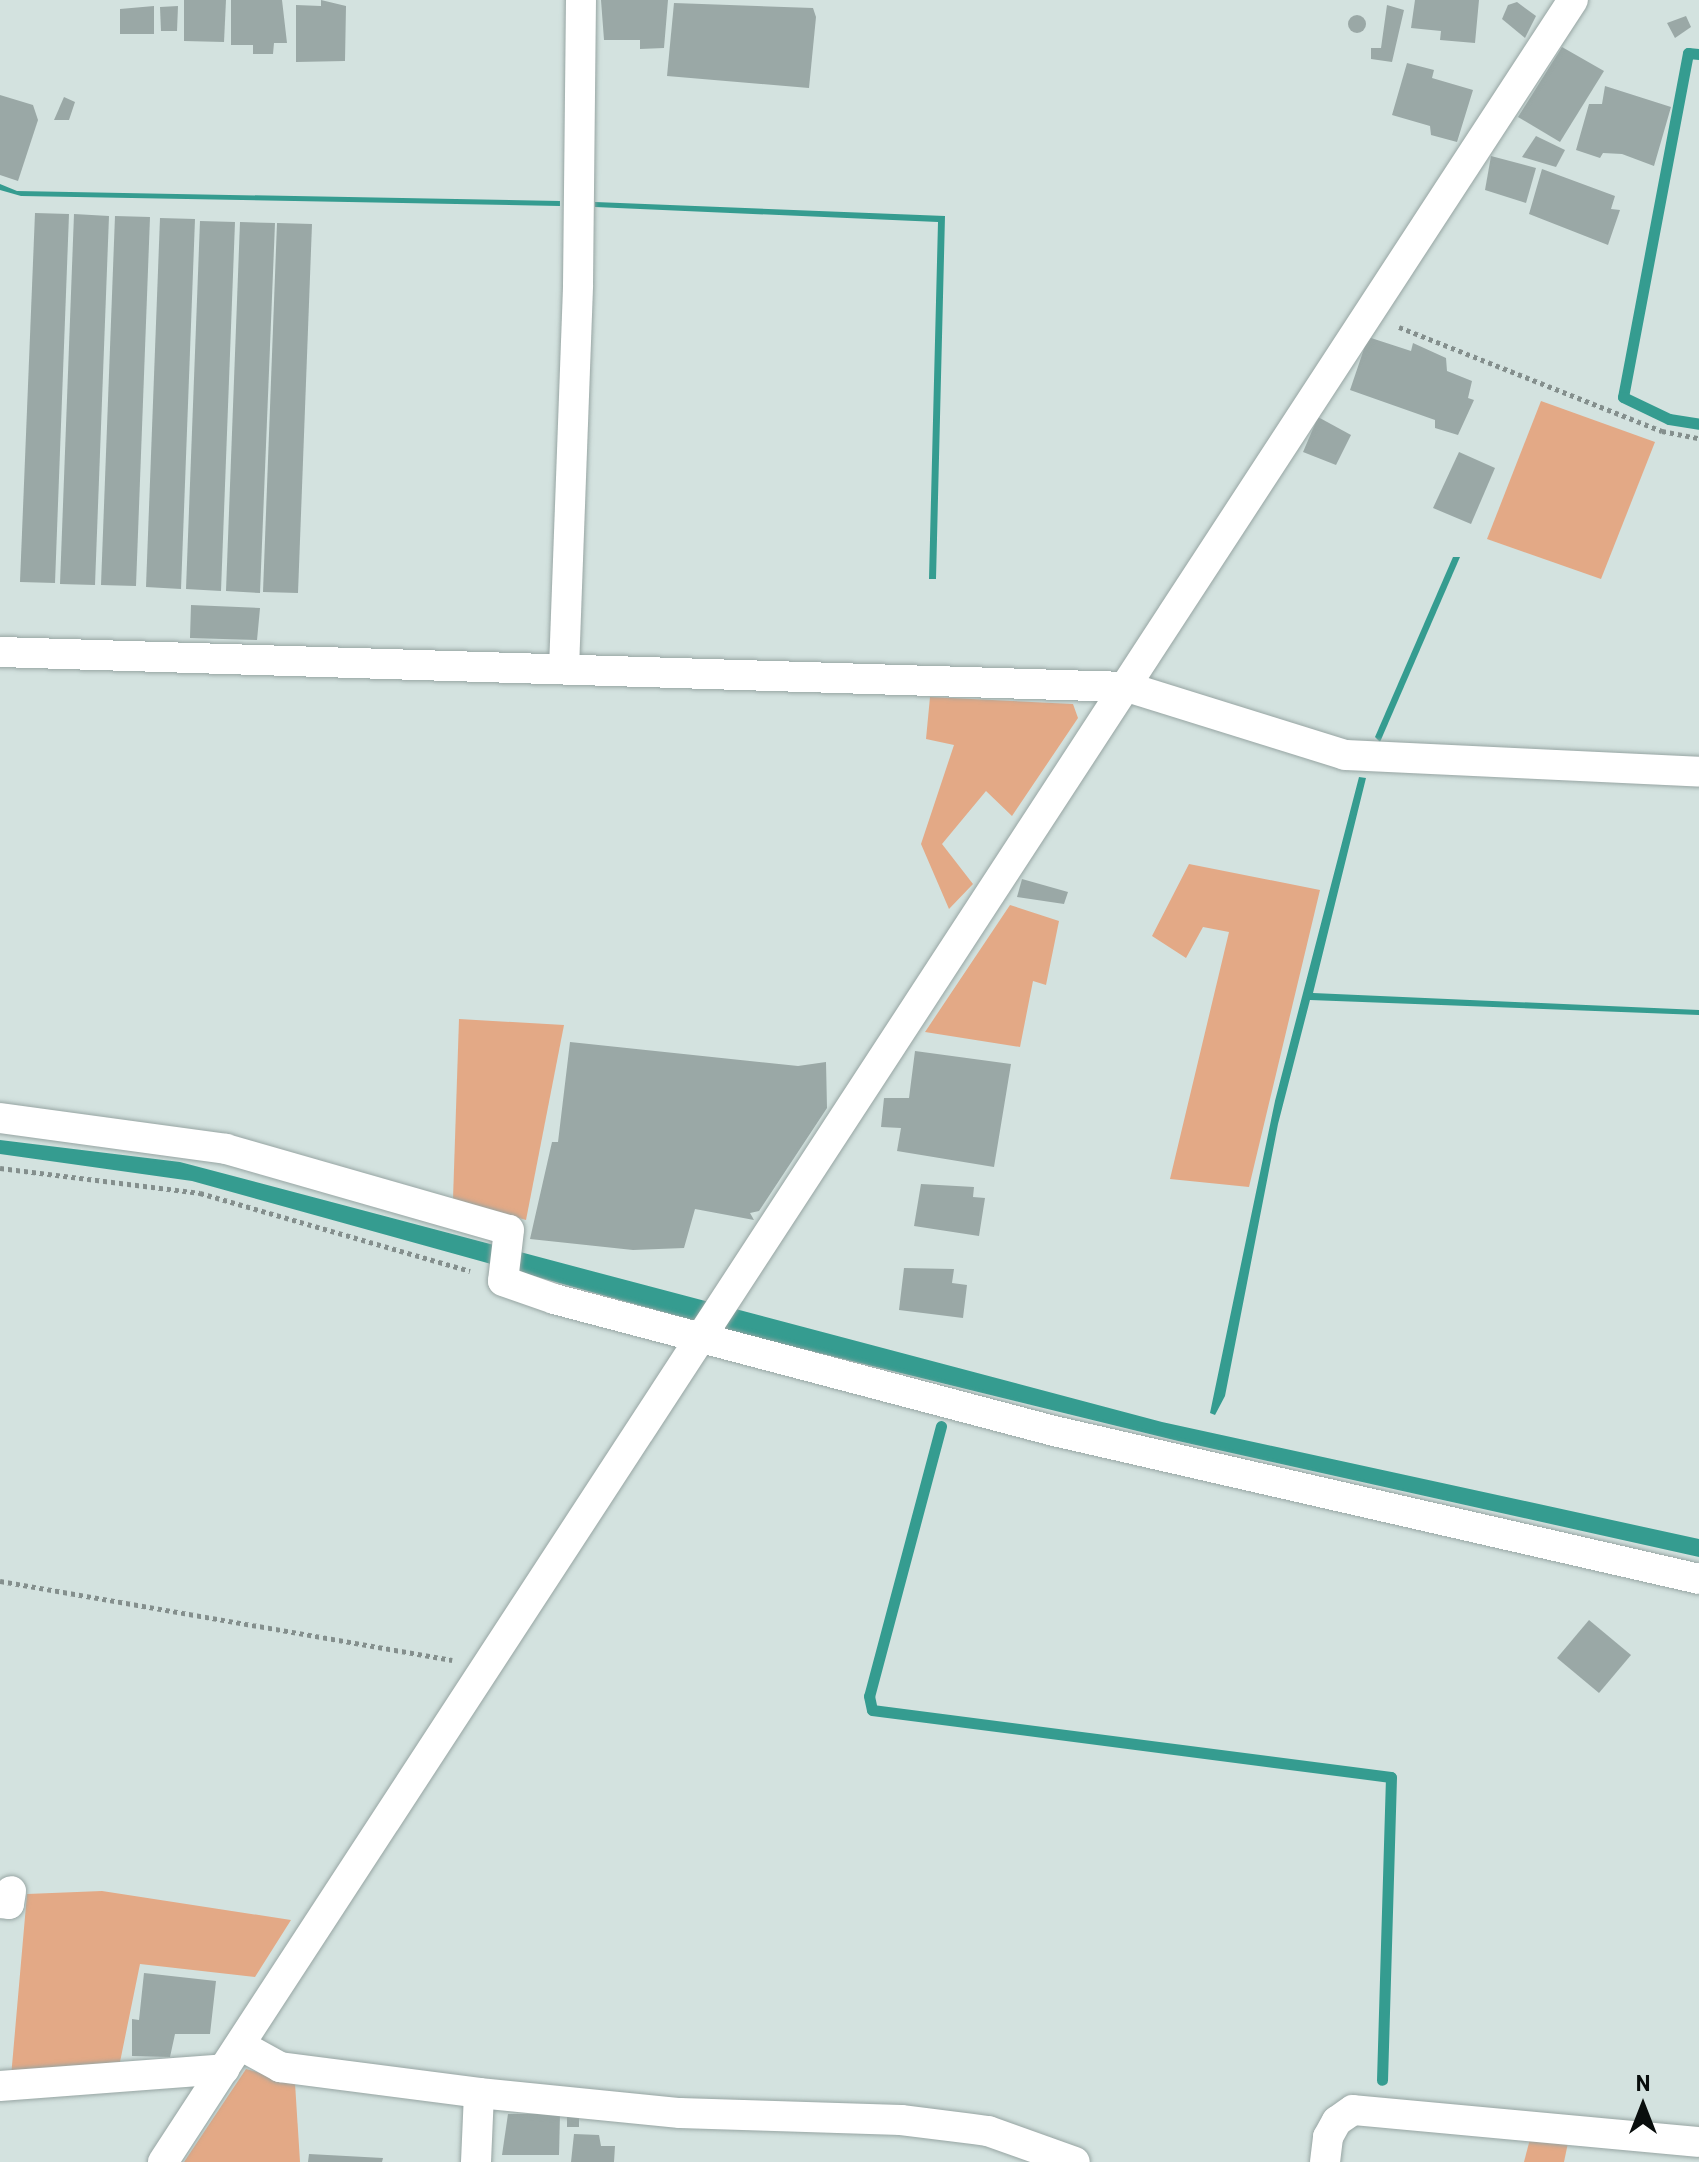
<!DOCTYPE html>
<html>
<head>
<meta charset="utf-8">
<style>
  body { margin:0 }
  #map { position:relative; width:1699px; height:2162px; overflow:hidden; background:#d3e2df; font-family:Barlow,sans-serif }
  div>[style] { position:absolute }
  .green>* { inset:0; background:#e3a986 }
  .water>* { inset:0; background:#359c90 }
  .stream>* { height:11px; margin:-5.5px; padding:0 5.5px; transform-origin:5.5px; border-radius:5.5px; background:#359c90 }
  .building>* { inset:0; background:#9aa8a6 }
  .round { border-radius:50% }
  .path>* { height:5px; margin-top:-2.5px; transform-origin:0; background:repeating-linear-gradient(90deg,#848f8d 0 4px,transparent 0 8px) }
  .roads { filter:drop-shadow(0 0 2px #97a5a3) drop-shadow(0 0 2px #97a5a3) }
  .minor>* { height:30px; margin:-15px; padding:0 15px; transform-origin:15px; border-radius:15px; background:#fff }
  span { translate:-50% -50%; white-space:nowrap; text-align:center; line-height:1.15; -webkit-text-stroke:8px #d3e2df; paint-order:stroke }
  .north { position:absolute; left:1603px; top:2066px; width:80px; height:80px; -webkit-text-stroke:6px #d3e2df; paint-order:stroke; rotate:0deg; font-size:22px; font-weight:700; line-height:32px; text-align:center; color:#090e0d }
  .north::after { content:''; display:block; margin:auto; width:28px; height:36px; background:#090e0d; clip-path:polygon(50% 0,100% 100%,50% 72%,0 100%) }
</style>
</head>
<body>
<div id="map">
  <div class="green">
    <i style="clip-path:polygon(1541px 401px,1655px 442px,1601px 579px,1487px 539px)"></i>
    <i style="clip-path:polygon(930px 697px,1073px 704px,1078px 718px,1012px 816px,986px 791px,942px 844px,973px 884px,949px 909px,921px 844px,954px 745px,926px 739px)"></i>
    <i style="clip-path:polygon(1189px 864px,1320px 890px,1249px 1187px,1170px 1179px,1229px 932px,1203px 927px,1186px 958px,1152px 936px)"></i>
    <i style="clip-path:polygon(1010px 905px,1059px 921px,1046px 985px,1033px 981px,1020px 1047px,925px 1032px)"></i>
    <i style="clip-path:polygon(459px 1019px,564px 1025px,526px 1220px,453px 1199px)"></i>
    <i style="clip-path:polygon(102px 1891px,291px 1920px,255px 1977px,140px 1964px,120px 2062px,11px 2077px,27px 1894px)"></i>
    <i style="clip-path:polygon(246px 2069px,295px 2083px,300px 2162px,184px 2162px)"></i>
    <i style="clip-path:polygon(1531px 2135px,1569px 2138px,1564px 2162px,1524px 2162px)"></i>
  </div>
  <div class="water">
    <i style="clip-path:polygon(0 184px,17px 191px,560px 201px,560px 206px,21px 196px,0 190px)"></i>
    <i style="clip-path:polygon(595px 202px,945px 216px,936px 579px,929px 579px,938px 222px,595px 207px)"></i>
    <i style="clip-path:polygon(1453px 557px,1460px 557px,1380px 742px,1375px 737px)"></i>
    <i style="clip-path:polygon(1359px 777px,1366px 778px,1313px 993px,1699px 1010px,1699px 1015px,1310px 1000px,1278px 1124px,1225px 1396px,1215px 1415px,1210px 1413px,1275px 1101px)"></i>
    <i style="clip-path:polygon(0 1140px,180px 1162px,1162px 1422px,1699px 1539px,1699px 1557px,1178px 1441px,750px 1336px,192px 1181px,0 1154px)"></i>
  </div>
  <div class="stream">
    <i style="left:1699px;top:54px;width:11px;rotate:-175deg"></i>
    <i style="left:1688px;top:53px;width:350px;rotate:100.7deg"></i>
    <i style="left:1623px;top:397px;width:51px;rotate:25.6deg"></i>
    <i style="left:1669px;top:419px;width:30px;rotate:9deg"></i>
    <i style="left:941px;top:1426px;width:279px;rotate:104.9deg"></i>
    <i style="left:869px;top:1696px;width:14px;rotate:78deg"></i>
    <i style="left:872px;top:1710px;width:523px;rotate:7.36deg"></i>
    <i style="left:1391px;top:1777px;width:303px;rotate:91.7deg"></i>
  </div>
  <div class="building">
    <i style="clip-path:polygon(184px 0,226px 0,224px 42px,184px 41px)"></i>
    <i style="clip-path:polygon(231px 0,282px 0,287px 43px,274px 43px,273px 54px,253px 54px,253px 45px,231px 45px)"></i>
    <i style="clip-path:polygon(321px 0,346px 6px,345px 61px,296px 62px,296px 5px,321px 6px)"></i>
    <i style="clip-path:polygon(601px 0,668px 0,664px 48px,640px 49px,640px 40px,604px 40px)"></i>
    <i style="clip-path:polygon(1415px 0,1479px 0,1475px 43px,1440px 40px,1441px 31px,1411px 28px)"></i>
    <i style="clip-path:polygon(1517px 2px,1536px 16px,1525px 38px,1502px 19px,1508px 5px)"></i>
    <i style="clip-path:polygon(674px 3px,813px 8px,816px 17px,809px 88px,667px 76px)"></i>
    <i style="clip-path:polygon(1387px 5px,1404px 10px,1392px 62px,1371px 59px,1371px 48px,1381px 48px)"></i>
    <i style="clip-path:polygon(154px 6px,154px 34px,120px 34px,120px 9px)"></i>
    <i style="clip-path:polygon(178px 6px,177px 31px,161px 31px,160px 7px)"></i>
    <i class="round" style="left:1348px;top:15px;width:18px;height:18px"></i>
    <i style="clip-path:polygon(1686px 16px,1691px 27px,1675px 38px,1667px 23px)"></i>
    <i style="clip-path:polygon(1562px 47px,1604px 71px,1560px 142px,1518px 117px)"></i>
    <i style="clip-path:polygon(1407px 63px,1434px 70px,1432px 78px,1473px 90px,1457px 142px,1431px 135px,1430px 126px,1392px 115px)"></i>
    <i style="clip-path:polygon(1605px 86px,1671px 107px,1654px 166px,1622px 154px,1603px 153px,1600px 158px,1576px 150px,1589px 104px,1602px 104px)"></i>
    <i style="clip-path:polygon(0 95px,33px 105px,38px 120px,18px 181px,0 175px)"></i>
    <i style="clip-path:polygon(64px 97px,75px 102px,69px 120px,54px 120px)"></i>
    <i style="clip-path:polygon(1536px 136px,1565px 150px,1556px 167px,1522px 157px)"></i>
    <i style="clip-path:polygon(1491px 156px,1536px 168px,1526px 203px,1485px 190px)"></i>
    <i style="clip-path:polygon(1542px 169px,1615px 196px,1611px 209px,1620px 210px,1608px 245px,1529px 214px)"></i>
    <i style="clip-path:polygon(35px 213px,69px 214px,55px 583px,20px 582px)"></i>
    <i style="clip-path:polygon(74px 214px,109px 216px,95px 585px,60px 584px)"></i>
    <i style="clip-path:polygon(115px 216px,150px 217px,136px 586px,101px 585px)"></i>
    <i style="clip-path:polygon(160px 218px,195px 219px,181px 589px,146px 587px)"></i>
    <i style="clip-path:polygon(200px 221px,235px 222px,221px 591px,186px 589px)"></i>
    <i style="clip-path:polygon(240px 222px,275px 223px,260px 593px,226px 591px)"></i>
    <i style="clip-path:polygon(277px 223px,312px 224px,298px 593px,263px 592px)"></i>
    <i style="clip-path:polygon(1368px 337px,1411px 351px,1413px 343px,1446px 358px,1447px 371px,1472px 381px,1468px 398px,1474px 400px,1458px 435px,1435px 428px,1435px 420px,1350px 390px)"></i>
    <i style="clip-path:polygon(1318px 417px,1351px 435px,1336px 465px,1303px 452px)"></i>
    <i style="clip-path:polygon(1459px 452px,1495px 468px,1471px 524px,1433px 508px)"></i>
    <i style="clip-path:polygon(191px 605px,260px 608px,257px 640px,190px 638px)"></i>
    <i style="clip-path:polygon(1022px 879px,1068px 892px,1064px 904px,1017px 897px)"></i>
    <i style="clip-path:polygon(570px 1042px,798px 1066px,826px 1062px,827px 1108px,759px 1211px,750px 1213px,754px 1220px,695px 1209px,684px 1248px,633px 1250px,530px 1239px,552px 1142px,558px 1142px)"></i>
    <i style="clip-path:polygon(915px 1051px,1011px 1064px,994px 1167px,897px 1151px,901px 1128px,881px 1127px,884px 1098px,909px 1098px)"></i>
    <i style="clip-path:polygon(921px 1184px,974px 1187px,973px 1197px,985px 1198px,979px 1236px,914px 1226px)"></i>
    <i style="clip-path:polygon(904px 1268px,954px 1269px,952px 1283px,967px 1285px,963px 1318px,899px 1310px)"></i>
    <i style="clip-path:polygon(1589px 1620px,1631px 1655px,1599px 1693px,1557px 1658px)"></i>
    <i style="clip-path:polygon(144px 1973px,216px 1981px,210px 2034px,175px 2034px,170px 2057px,132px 2056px,132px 2019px,139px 2020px)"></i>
    <i style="clip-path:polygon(508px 2114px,560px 2114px,559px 2155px,502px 2155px)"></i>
    <i style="clip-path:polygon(567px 2116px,579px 2117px,579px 2127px,567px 2127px)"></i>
    <i style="clip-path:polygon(574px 2134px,599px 2135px,601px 2146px,615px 2146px,614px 2162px,571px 2162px)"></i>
    <i style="clip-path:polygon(309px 2154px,383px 2158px,382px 2162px,308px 2162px)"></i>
  </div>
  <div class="path">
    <i style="left:1399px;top:327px;width:283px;rotate:21.6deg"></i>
    <i style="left:1662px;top:431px;width:38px;rotate:11deg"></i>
    <i style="left:0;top:1168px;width:202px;rotate:7.1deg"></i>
    <i style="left:200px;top:1193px;width:281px;rotate:16.1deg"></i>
    <i style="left:0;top:1581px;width:459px;rotate:9.9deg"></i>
  </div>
  <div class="roads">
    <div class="minor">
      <i style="left:0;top:652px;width:1128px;rotate:1.78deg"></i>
      <i style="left:1127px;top:687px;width:228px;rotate:17.3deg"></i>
      <i style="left:1345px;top:755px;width:354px;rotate:2.7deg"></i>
      <i style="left:564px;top:669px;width:384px;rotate:-87.9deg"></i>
      <i style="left:578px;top:285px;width:285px;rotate:-89.4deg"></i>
      <i style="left:0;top:1118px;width:228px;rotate:7.8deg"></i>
      <i style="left:226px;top:1149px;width:294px;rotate:16deg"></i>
      <i style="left:509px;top:1230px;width:51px;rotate:96.7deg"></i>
      <i style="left:503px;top:1281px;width:54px;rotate:19.4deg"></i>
      <i style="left:554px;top:1299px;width:517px;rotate:14.79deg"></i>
      <i style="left:1054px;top:1431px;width:662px;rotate:12.92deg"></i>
      <i style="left:0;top:1903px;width:9px;rotate:6deg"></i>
      <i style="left:9px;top:1904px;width:13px;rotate:-81deg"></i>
      <i style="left:240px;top:2045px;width:46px;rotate:28.8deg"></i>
      <i style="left:280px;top:2067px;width:201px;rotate:7.4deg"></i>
      <i style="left:479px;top:2093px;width:202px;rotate:5.7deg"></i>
      <i style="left:680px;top:2113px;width:221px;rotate:1.8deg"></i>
      <i style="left:901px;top:2120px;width:88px;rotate:7.2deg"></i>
      <i style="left:988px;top:2131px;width:92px;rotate:19.6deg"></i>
      <i style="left:0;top:2086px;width:225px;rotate:-4.3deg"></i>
      <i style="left:163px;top:2162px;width:2581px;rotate:-56.89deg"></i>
      <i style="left:476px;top:2162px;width:69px;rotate:-87.5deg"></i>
      <i style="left:1325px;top:2162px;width:25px;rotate:-83deg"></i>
      <i style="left:1328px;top:2137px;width:18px;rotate:-61deg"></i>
      <i style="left:1337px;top:2121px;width:19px;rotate:-35deg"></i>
      <i style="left:1353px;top:2110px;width:347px;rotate:5.3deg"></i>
    </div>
  </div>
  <div class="north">N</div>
</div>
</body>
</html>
